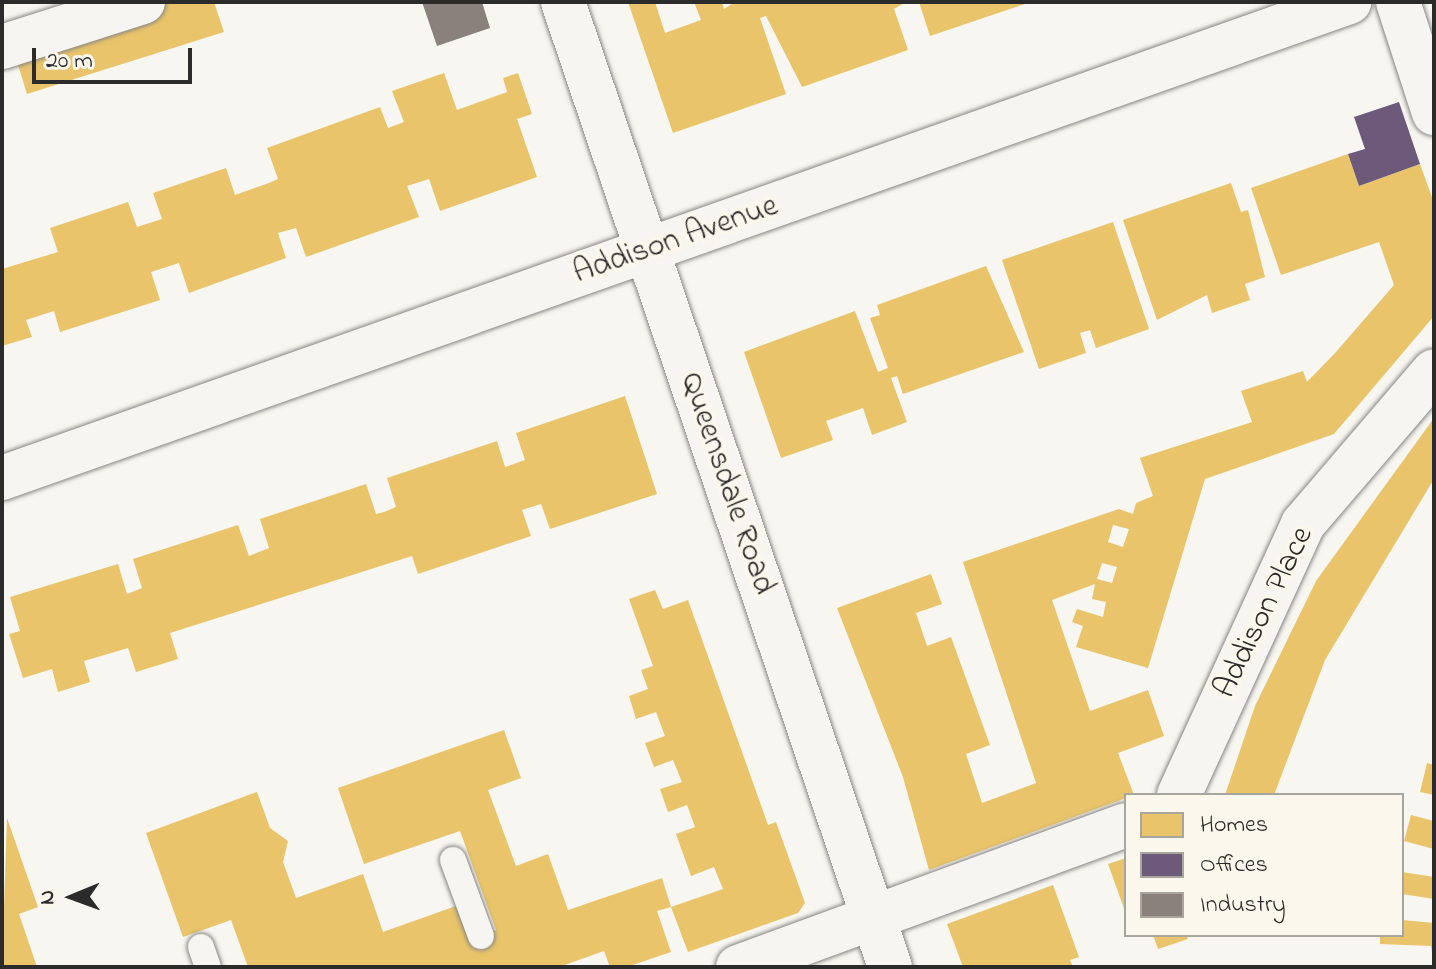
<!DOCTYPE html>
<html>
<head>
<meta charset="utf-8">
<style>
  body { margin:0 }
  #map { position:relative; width:1436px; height:969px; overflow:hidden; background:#f8f6f0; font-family:"Indie Flower",sans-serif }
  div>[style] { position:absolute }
  .homes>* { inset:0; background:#e9c46a }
  .offices>* { inset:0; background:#6d597a }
  .industry>* { inset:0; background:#8a817c }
  .roads { filter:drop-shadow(0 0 2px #878684) drop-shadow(0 0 2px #878684) }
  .lane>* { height:26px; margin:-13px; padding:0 13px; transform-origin:13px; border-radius:13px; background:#f6f5f1 }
  .street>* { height:44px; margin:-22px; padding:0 22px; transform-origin:22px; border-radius:22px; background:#f6f5f1 }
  span { translate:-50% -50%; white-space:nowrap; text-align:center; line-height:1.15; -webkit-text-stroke:8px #fbf7ec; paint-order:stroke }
  .street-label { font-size:32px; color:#2b2b2b }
  .frame { position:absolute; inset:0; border:4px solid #2b2b2b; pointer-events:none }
  .legend { position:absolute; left:1124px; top:793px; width:280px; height:144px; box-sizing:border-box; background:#fbf7ec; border:2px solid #a8a59f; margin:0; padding:10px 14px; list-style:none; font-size:24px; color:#2b2b2b }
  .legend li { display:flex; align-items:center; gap:16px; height:40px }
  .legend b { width:40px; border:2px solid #a8a59f }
  .north { position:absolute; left:32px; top:857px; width:80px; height:80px; -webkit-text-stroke:6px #fbf7ec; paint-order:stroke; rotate:269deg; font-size:22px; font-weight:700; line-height:32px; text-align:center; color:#2b2b2b }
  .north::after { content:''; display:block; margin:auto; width:28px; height:36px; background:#2b2b2b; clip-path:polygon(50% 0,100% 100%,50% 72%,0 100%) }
  .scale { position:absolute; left:32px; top:48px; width:160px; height:36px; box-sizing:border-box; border:4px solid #2b2b2b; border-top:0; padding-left:10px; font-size:24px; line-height:28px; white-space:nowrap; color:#2b2b2b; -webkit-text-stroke:6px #fbf7ec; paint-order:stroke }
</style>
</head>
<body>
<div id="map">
  <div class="homes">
    <i style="clip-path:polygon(171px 2px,214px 2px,224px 32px,27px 94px,14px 52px)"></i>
    <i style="clip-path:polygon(628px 2px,655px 2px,665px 33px,701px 20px,694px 2px,722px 2px,724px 9px,735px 2px,906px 2px,894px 9px,908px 50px,802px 87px,766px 16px,760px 18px,786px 94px,673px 133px)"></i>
    <i style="clip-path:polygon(919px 2px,1028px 2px,1028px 3px,930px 36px)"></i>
    <i style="clip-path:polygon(444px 73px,457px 110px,507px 92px,503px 78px,518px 73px,532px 114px,517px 119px,537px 177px,440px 211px,429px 179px,407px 186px,419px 217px,306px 257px,296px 228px,285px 231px,278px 233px,286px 258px,189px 293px,179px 263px,151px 272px,160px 300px,60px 332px,54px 311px,26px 320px,32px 337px,2px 346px,2px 269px,58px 252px,50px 228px,128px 202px,137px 227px,162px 219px,153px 193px,226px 168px,235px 195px,269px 183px,278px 179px,267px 148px,380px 107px,388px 128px,404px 122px,392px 91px)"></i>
    <i style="clip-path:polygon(evenodd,1348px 154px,1359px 186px,1420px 164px,1434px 203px,1434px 316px,1334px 434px,1205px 479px,1148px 668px,1076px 647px,1083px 626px,1072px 622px,1077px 609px,1103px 617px,1106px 602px,1092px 599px,1095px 584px,1052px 600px,1090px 711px,1148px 690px,1164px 736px,1118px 753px,1134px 795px,929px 870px,903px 777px,837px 608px,931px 574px,942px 604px,916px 613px,927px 646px,951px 637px,990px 745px,966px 754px,982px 803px,1036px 783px,963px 562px,1119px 509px,1133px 514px,1136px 503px,1153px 496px,1140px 458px,1252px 422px,1241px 391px,1303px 371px,1307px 382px,1336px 352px,1394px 285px,1379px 242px,1281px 275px,1251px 188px,1348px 154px,1113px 525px,1129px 529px,1123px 547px,1108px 542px,1113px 525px,1348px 154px,1102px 563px,1117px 567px,1112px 583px,1097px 579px,1102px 563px)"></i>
    <i style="clip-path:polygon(1231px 183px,1241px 212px,1248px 210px,1265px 277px,1245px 284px,1250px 300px,1212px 313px,1207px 295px,1157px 320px,1123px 220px)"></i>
    <i style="clip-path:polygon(1113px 222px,1149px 329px,1096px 348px,1090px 330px,1080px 333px,1086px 353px,1039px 369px,1002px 260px)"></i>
    <i style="clip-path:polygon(986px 266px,1024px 352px,903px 394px,897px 376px,891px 378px,907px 422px,872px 435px,863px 408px,826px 421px,833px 440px,781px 458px,744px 352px,855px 311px,878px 372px,888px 368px,870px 318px,880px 315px,877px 305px)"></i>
    <i style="clip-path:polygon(625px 396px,657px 494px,550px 529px,541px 504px,522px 510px,531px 536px,418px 574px,412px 556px,170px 633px,178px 659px,136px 672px,128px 648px,84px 661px,90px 682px,58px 692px,52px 669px,23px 678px,9px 634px,20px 631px,10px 597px,118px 564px,127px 594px,142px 588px,133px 559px,238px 525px,249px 556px,269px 548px,260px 519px,366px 484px,376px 514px,384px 512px,396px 507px,387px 478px,497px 441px,505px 467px,525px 460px,516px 433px)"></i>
    <i style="clip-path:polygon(1434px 418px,1434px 479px,1325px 660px,1274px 795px,1225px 795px,1255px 706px,1316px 581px)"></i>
    <i style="clip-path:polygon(655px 590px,663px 609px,688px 600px,768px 825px,776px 822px,805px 903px,798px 913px,688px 952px,671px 907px,723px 889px,714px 867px,691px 876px,676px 834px,695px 827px,687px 805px,668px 812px,660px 789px,682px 782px,673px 760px,654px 767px,645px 743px,665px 736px,656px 712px,636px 719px,629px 696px,648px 689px,641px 670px,653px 666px,629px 599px)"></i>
    <i style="clip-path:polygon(504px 730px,521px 778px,488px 790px,516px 866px,548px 854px,568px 910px,662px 878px,671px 907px,657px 911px,671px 952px,627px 967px,610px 967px,604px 951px,559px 967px,248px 967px,231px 920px,183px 937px,146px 833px,257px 792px,270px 828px,288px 841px,283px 862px,296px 898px,363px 874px,383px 932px,456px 906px,469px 940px,496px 930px,460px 831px,364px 864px,338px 788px)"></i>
    <i style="clip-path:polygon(1427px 763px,1434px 765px,1434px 795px,1420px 792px)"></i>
    <i style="clip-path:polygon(1411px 815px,1434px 821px,1434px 849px,1404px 841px)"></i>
    <i style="clip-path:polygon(7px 818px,38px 907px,19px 914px,37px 967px,2px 967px)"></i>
    <i style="clip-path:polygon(1126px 858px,1126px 914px,1108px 864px)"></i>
    <i style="clip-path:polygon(1402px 872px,1434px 877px,1434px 899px,1402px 894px)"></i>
    <i style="clip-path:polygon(1053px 885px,1079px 957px,1070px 960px,1073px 967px,963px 967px,947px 924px)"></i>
    <i style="clip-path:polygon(1402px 920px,1434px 923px,1434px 967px,1431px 946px,1380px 944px,1380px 935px,1402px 935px)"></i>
    <i style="clip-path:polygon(1153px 935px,1186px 935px,1188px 939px,1158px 949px)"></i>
  </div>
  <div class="offices">
    <i style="clip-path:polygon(1399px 102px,1420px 164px,1359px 186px,1348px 154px,1365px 149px,1354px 117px)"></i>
  </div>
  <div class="industry">
    <i style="clip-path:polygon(422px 2px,482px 2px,490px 28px,437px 46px)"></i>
  </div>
  <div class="roads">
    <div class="lane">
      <i style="left:453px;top:860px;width:81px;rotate:69.8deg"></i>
      <i style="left:201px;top:947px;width:21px;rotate:71deg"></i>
    </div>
    <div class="street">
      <i style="left:563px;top:2px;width:1019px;rotate:71.28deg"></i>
      <i style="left:1398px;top:2px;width:117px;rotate:72deg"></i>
      <i style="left:2px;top:47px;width:148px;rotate:-17.7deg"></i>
      <i style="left:2px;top:478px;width:1429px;rotate:-19.46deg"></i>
      <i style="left:1179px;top:795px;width:298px;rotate:-65.4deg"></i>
      <i style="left:1303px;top:524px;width:201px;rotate:-49.4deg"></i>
      <i style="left:738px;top:967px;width:413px;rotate:-20.1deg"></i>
    </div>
  </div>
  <div class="street-label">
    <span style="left:676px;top:241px;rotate:-19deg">Addison Avenue</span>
    <span style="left:726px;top:484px;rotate:71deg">Queensdale Road</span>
    <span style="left:1265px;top:613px;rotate:-64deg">Addison Place</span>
  </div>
  <div class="frame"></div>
  <ul class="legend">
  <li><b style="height:22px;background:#e9c46a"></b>Homes</li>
  <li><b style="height:22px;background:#6d597a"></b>Offices</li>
  <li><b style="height:22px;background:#8a817c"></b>Industry</li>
  </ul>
  <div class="north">N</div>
  <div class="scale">20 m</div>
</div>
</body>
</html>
